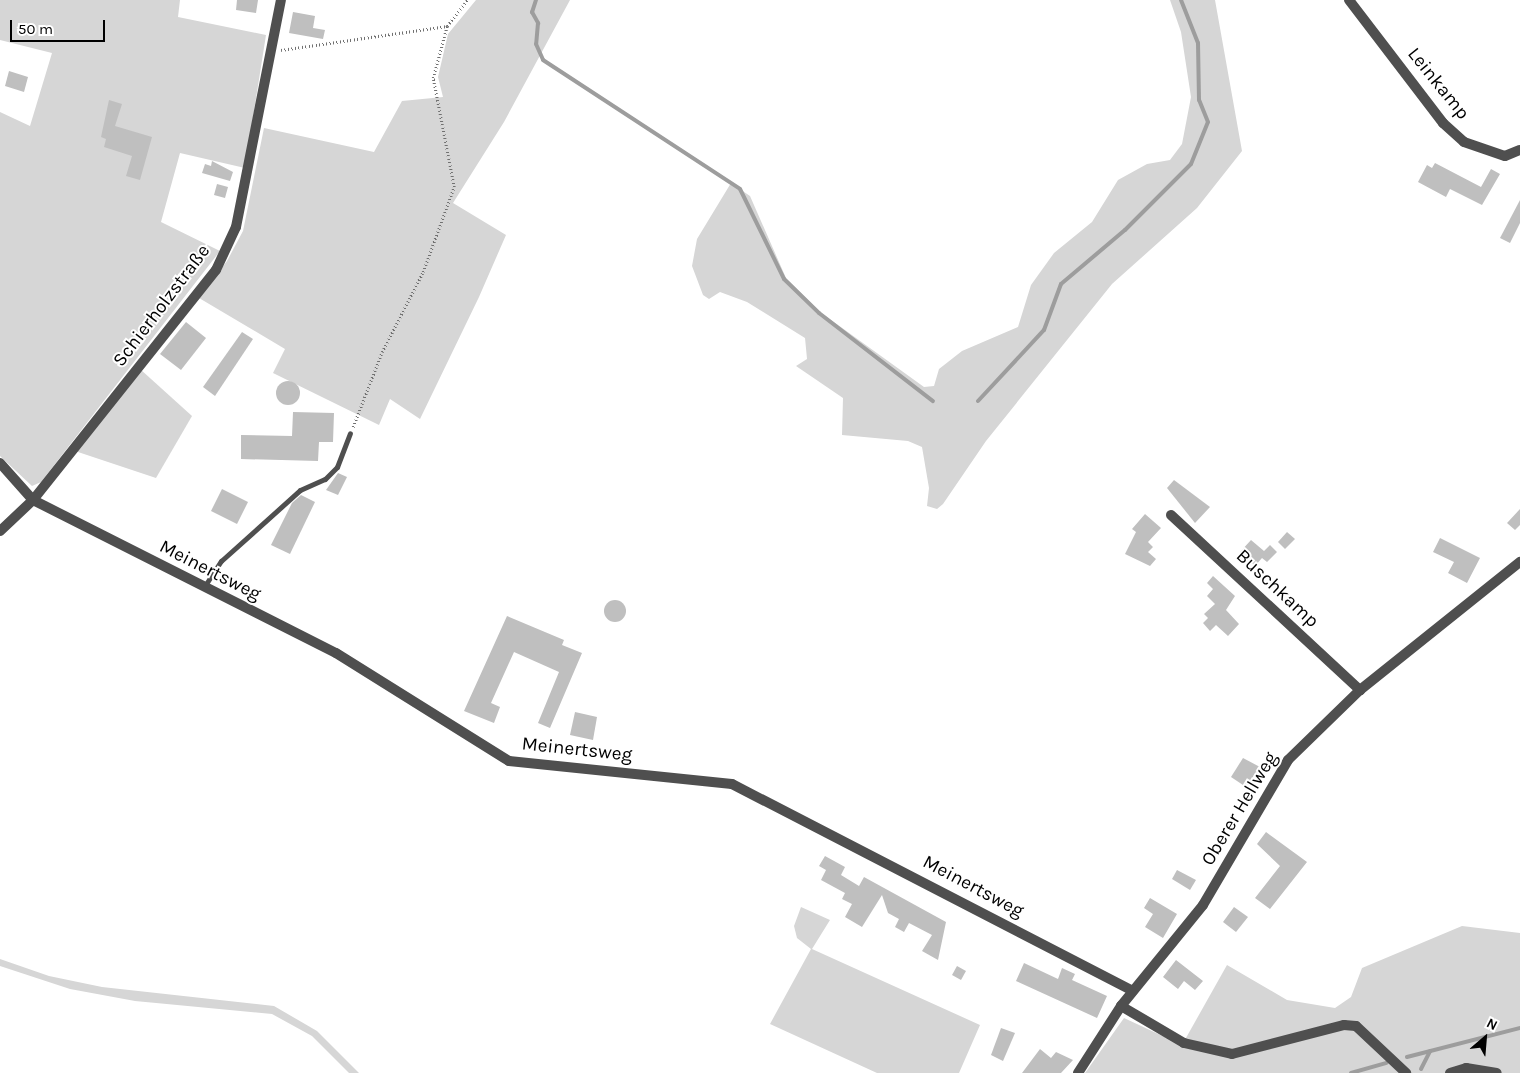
<!DOCTYPE html>
<html>
<head>
<meta charset="utf-8">
<style>
  body { margin:0 }
  #map { position:relative; width:1520px; height:1073px; overflow:hidden; background:#fff; font-family:Karla,sans-serif }
  div>[style] { position:absolute }
  .green>* { inset:0; background:#d6d6d6 }
  .stream>* { height:4px; margin:-2px; padding:0 2px; transform-origin:2px; border-radius:2px; background:#9d9d9d }
  .building>* { inset:0; background:#bfbfbf }
  .round { border-radius:50% }
  .path>* { height:2.5px; margin-top:-1.25px; transform-origin:0; background:repeating-linear-gradient(90deg,#717171 0 1px,transparent 0 3.5px) }
  .service>* { height:5px; margin:-2.5px; padding:0 2.5px; transform-origin:2.5px; border-radius:2.5px; background:#4f4f4f }
  .minor>* { height:10px; margin:-5px; padding:0 5px; transform-origin:5px; border-radius:5px; background:#4f4f4f }
  span { translate:-50% -50%; white-space:nowrap; text-align:center; line-height:1.15; -webkit-text-stroke:4px #fff; paint-order:stroke }
  .street-label { font-size:19px; color:#000 }
  .north { position:absolute; left:1460px; top:1013px; width:50px; height:50px; -webkit-text-stroke:4px #fff; paint-order:stroke; rotate:27deg; font-size:14px; font-weight:700; line-height:20px; text-align:center; color:#000 }
  .north::after { content:''; display:block; margin:auto; width:18px; height:22px; background:#000; clip-path:polygon(50% 0,100% 100%,50% 72%,0 100%) }
  .scale { position:absolute; left:10px; top:20px; width:95px; height:22px; box-sizing:border-box; border:2px solid #000; border-top:0; padding-left:6px; font-size:15px; line-height:18px; white-space:nowrap; color:#000; -webkit-text-stroke:4px #fff; paint-order:stroke }
</style>
</head>
<body>
<div id="map">
  <div class="green">
    <i style="clip-path:polygon(0 0,180px 0,178px 17px,266px 35px,245px 168px,180px 153px,161px 222px,220px 251px,41px 482px,32px 486px,0 456px,0 112px,30px 126px,52px 53px,0 40px)"></i>
    <i style="clip-path:polygon(476px 0,570px 0,504px 122px,453px 203px,506px 235px,479px 297px,420px 419px,390px 399px,379px 425px,273px 373px,285px 349px,199px 298px,227px 261px,243px 231px,264px 128px,374px 152px,402px 101px,443px 97px,438px 77px,448px 34px)"></i>
    <i style="clip-path:polygon(1170px 0,1215px 0,1242px 151px,1197px 208px,1112px 284px,986px 441px,943px 504px,937px 509px,927px 506px,929px 488px,922px 447px,908px 441px,842px 435px,843px 398px,796px 366px,807px 359px,805px 338px,747px 302px,720px 292px,709px 299px,703px 295px,692px 266px,697px 239px,731px 183px,750px 196px,786px 278px,820px 312px,924px 387px,934px 386px,939px 369px,962px 351px,1018px 327px,1031px 285px,1054px 253px,1092px 222px,1118px 180px,1147px 164px,1170px 160px,1182px 144px,1191px 97px,1181px 32px)"></i>
    <i style="clip-path:polygon(140px 369px,192px 416px,156px 478px,75px 451px)"></i>
    <i style="clip-path:polygon(801px 907px,830px 920px,812px 949px,980px 1025px,959px 1073px,877px 1073px,770px 1024px,811px 949px,797px 938px,794px 926px)"></i>
    <i style="clip-path:polygon(1462px 926px,1520px 933px,1520px 1073px,1085px 1073px,1124px 1018px,1182px 1045px,1227px 965px,1287px 1000px,1335px 1008px,1351px 997px,1362px 968px)"></i>
    <i style="clip-path:polygon(0 959px,49px 976px,102px 987px,274px 1006px,317px 1031px,359px 1073px,349px 1073px,312px 1036px,272px 1014px,135px 1001px,70px 989px,0 966px)"></i>
  </div>
  <div class="stream">
    <i style="left:536px;top:0;width:13px;rotate:108deg"></i>
    <i style="left:532px;top:12px;width:13px;rotate:61deg"></i>
    <i style="left:538px;top:23px;width:21px;rotate:95deg"></i>
    <i style="left:536px;top:44px;width:17px;rotate:66deg"></i>
    <i style="left:543px;top:60px;width:235px;rotate:33.2deg"></i>
    <i style="left:740px;top:189px;width:100px;rotate:63.9deg"></i>
    <i style="left:784px;top:279px;width:49px;rotate:44.2deg"></i>
    <i style="left:819px;top:313px;width:144px;rotate:37.7deg"></i>
    <i style="left:978px;top:401px;width:97px;rotate:-47.1deg"></i>
    <i style="left:1044px;top:330px;width:49px;rotate:-69.7deg"></i>
    <i style="left:1061px;top:284px;width:84px;rotate:-40.2deg"></i>
    <i style="left:1125px;top:230px;width:93px;rotate:-45deg"></i>
    <i style="left:1191px;top:164px;width:45px;rotate:-68deg"></i>
    <i style="left:1208px;top:122px;width:24px;rotate:-112deg"></i>
    <i style="left:1199px;top:100px;width:57px;rotate:-91deg"></i>
    <i style="left:1198px;top:43px;width:46px;rotate:-111.6deg"></i>
    <i style="left:1407px;top:1057px;width:117px;rotate:-14.4deg"></i>
    <i style="left:1421px;top:1069px;width:20px;rotate:-63deg"></i>
    <i style="left:1351px;top:1073px;width:37px;rotate:-16deg"></i>
  </div>
  <div class="building">
    <i style="clip-path:polygon(237px 0,258px 0,256px 13px,236px 10px)"></i>
    <i style="clip-path:polygon(293px 12px,315px 16px,313px 28px,325px 30px,323px 39px,289px 33px)"></i>
    <i style="clip-path:polygon(9px 71px,28px 77px,24px 92px,5px 86px)"></i>
    <i style="clip-path:polygon(109px 100px,122px 104px,115px 126px,152px 137px,140px 180px,126px 176px,132px 156px,104px 147px,106px 139px,101px 137px)"></i>
    <i style="clip-path:polygon(212px 161px,233px 172px,230px 181px,202px 173px,205px 164px,211px 166px)"></i>
    <i style="clip-path:polygon(1435px 163px,1481px 187px,1491px 169px,1500px 174px,1482px 205px,1450px 189px,1446px 197px,1418px 182px,1427px 165px,1432px 168px)"></i>
    <i style="clip-path:polygon(217px 184px,228px 187px,225px 198px,214px 195px)"></i>
    <i style="clip-path:polygon(1520px 200px,1520px 223px,1510px 243px,1500px 238px)"></i>
    <i style="clip-path:polygon(186px 322px,206px 338px,181px 370px,160px 354px)"></i>
    <i style="clip-path:polygon(242px 332px,253px 339px,215px 396px,203px 387px)"></i>
    <i class="round" style="left:276px;top:381px;width:24px;height:24px"></i>
    <i style="clip-path:polygon(293px 412px,334px 413px,333px 442px,319px 442px,318px 461px,241px 459px,241px 435px,292px 436px)"></i>
    <i style="clip-path:polygon(338px 473px,347px 477px,338px 495px,326px 490px)"></i>
    <i style="clip-path:polygon(1174px 480px,1210px 507px,1195px 523px,1167px 488px)"></i>
    <i style="clip-path:polygon(222px 489px,248px 502px,237px 524px,211px 511px)"></i>
    <i style="clip-path:polygon(301px 495px,315px 502px,290px 554px,271px 545px,292px 503px)"></i>
    <i style="clip-path:polygon(1520px 509px,1520px 525px,1515px 530px,1507px 523px)"></i>
    <i style="clip-path:polygon(1145px 514px,1161px 528px,1148px 542px,1153px 547px,1148px 552px,1156px 559px,1150px 566px,1125px 554px,1136px 532px,1132px 529px)"></i>
    <i style="clip-path:polygon(1287px 532px,1295px 539px,1285px 549px,1278px 542px)"></i>
    <i style="clip-path:polygon(1440px 538px,1480px 558px,1467px 583px,1448px 573px,1454px 562px,1433px 552px)"></i>
    <i style="clip-path:polygon(1251px 540px,1264px 551px,1270px 545px,1277px 552px,1267px 562px,1262px 558px,1255px 566px,1240px 552px)"></i>
    <i style="clip-path:polygon(1213px 576px,1235px 596px,1226px 610px,1239px 624px,1228px 636px,1216px 625px,1210px 631px,1203px 623px,1208px 618px,1204px 614px,1215px 604px,1207px 596px,1213px 589px,1207px 583px)"></i>
    <i class="round" style="left:604px;top:600px;width:22px;height:22px"></i>
    <i style="clip-path:polygon(507px 616px,564px 640px,562px 645px,582px 653px,550px 728px,538px 723px,559px 672px,514px 652px,491px 703px,500px 707px,494px 723px,464px 711px)"></i>
    <i style="clip-path:polygon(575px 712px,597px 717px,593px 740px,570px 735px)"></i>
    <i style="clip-path:polygon(1243px 758px,1260px 767px,1246px 787px,1231px 777px)"></i>
    <i style="clip-path:polygon(1266px 832px,1307px 862px,1270px 909px,1255px 898px,1280px 866px,1257px 844px)"></i>
    <i style="clip-path:polygon(825px 856px,845px 867px,841px 875px,859px 886px,864px 877px,946px 922px,938px 960px,922px 951px,932px 935px,909px 923px,904px 932px,895px 927px,899px 919px,888px 913px,882px 895px,862px 927px,845px 917px,852px 904px,842px 899px,845px 893px,821px 880px,826px 870px,819px 866px)"></i>
    <i style="clip-path:polygon(1177px 870px,1196px 880px,1190px 890px,1172px 879px)"></i>
    <i style="clip-path:polygon(1150px 898px,1177px 914px,1163px 938px,1145px 927px,1153px 914px,1144px 908px)"></i>
    <i style="clip-path:polygon(1234px 907px,1248px 917px,1236px 932px,1223px 922px)"></i>
    <i style="clip-path:polygon(1176px 960px,1203px 981px,1195px 990px,1184px 981px,1178px 989px,1163px 977px)"></i>
    <i style="clip-path:polygon(1024px 963px,1058px 979px,1062px 968px,1075px 974px,1072px 980px,1107px 996px,1097px 1018px,1016px 981px)"></i>
    <i style="clip-path:polygon(957px 966px,966px 971px,961px 980px,952px 975px)"></i>
    <i style="clip-path:polygon(1001px 1028px,1015px 1033px,1003px 1061px,991px 1055px)"></i>
    <i style="clip-path:polygon(1040px 1049px,1051px 1058px,1056px 1052px,1073px 1060px,1061px 1073px,1022px 1073px)"></i>
  </div>
  <div class="path">
    <i style="left:281px;top:50px;width:168px;rotate:-8.2deg"></i>
    <i style="left:447px;top:26px;width:33px;rotate:-52deg"></i>
    <i style="left:353px;top:427px;width:80px;rotate:-68.9deg"></i>
    <i style="left:382px;top:352px;width:90px;rotate:-62.9deg"></i>
    <i style="left:423px;top:272px;width:90px;rotate:-70deg"></i>
    <i style="left:454px;top:187px;width:111px;rotate:-100.9deg"></i>
    <i style="left:433px;top:78px;width:54px;rotate:-74.9deg"></i>
  </div>
  <div class="service">
    <i style="left:204px;top:587px;width:31px;rotate:-57deg"></i>
    <i style="left:221px;top:561px;width:106px;rotate:-41.9deg"></i>
    <i style="left:300px;top:490px;width:27px;rotate:-24deg"></i>
    <i style="left:325px;top:479px;width:17px;rotate:-45deg"></i>
    <i style="left:337px;top:467px;width:36px;rotate:-69deg"></i>
  </div>
  <div class="minor">
    <i style="left:1349px;top:0;width:155px;rotate:52.6deg"></i>
    <i style="left:1443px;top:123px;width:28px;rotate:42deg"></i>
    <i style="left:1464px;top:142px;width:43px;rotate:18.9deg"></i>
    <i style="left:1505px;top:156px;width:16px;rotate:-22deg"></i>
    <i style="left:0;top:463px;width:50px;rotate:48.3deg"></i>
    <i style="left:33px;top:500px;width:339px;rotate:26.8deg"></i>
    <i style="left:336px;top:653px;width:204px;rotate:32deg"></i>
    <i style="left:509px;top:761px;width:224px;rotate:5.9deg"></i>
    <i style="left:732px;top:784px;width:451px;rotate:27.3deg"></i>
    <i style="left:1171px;top:515px;width:258px;rotate:42.8deg"></i>
    <i style="left:0;top:531px;width:45px;rotate:-43.2deg"></i>
    <i style="left:33px;top:500px;width:294px;rotate:-51.5deg"></i>
    <i style="left:216px;top:270px;width:47px;rotate:-65.1deg"></i>
    <i style="left:236px;top:227px;width:231px;rotate:-78.8deg"></i>
    <i style="left:1121px;top:1006px;width:73px;rotate:30.4deg"></i>
    <i style="left:1184px;top:1043px;width:49px;rotate:12.9deg"></i>
    <i style="left:1232px;top:1054px;width:116px;rotate:-14.5deg"></i>
    <i style="left:1344px;top:1025px;width:12px;rotate:5deg"></i>
    <i style="left:1356px;top:1026px;width:69px;rotate:43.2deg"></i>
    <i style="left:1078px;top:1073px;width:80px;rotate:-57.3deg"></i>
    <i style="left:1121px;top:1006px;width:130px;rotate:-50.9deg"></i>
    <i style="left:1203px;top:905px;width:168px;rotate:-59.6deg"></i>
    <i style="left:1288px;top:760px;width:100px;rotate:-44.2deg"></i>
    <i style="left:1360px;top:690px;width:205px;rotate:-38.7deg"></i>
    <i style="left:1450px;top:1073px;width:17px;rotate:-17deg"></i>
    <i style="left:1466px;top:1068px;width:31px;rotate:9deg"></i>
  </div>
  <div class="street-label">
    <span style="left:1438px;top:84px;rotate:51deg">Leinkamp</span>
    <span style="left:162px;top:306px;rotate:-53deg">Schierholzstraße</span>
    <span style="left:210px;top:571px;rotate:27deg">Meinertsweg</span>
    <span style="left:1277px;top:589px;rotate:43deg">Buschkamp</span>
    <span style="left:577px;top:750px;rotate:6deg">Meinertsweg</span>
    <span style="left:1240px;top:809px;rotate:-59deg">Oberer Hellweg</span>
    <span style="left:973px;top:887px;rotate:28deg">Meinertsweg</span>
  </div>
  <div class="north">N</div>
  <div class="scale">50 m</div>
</div>
</body>
</html>
